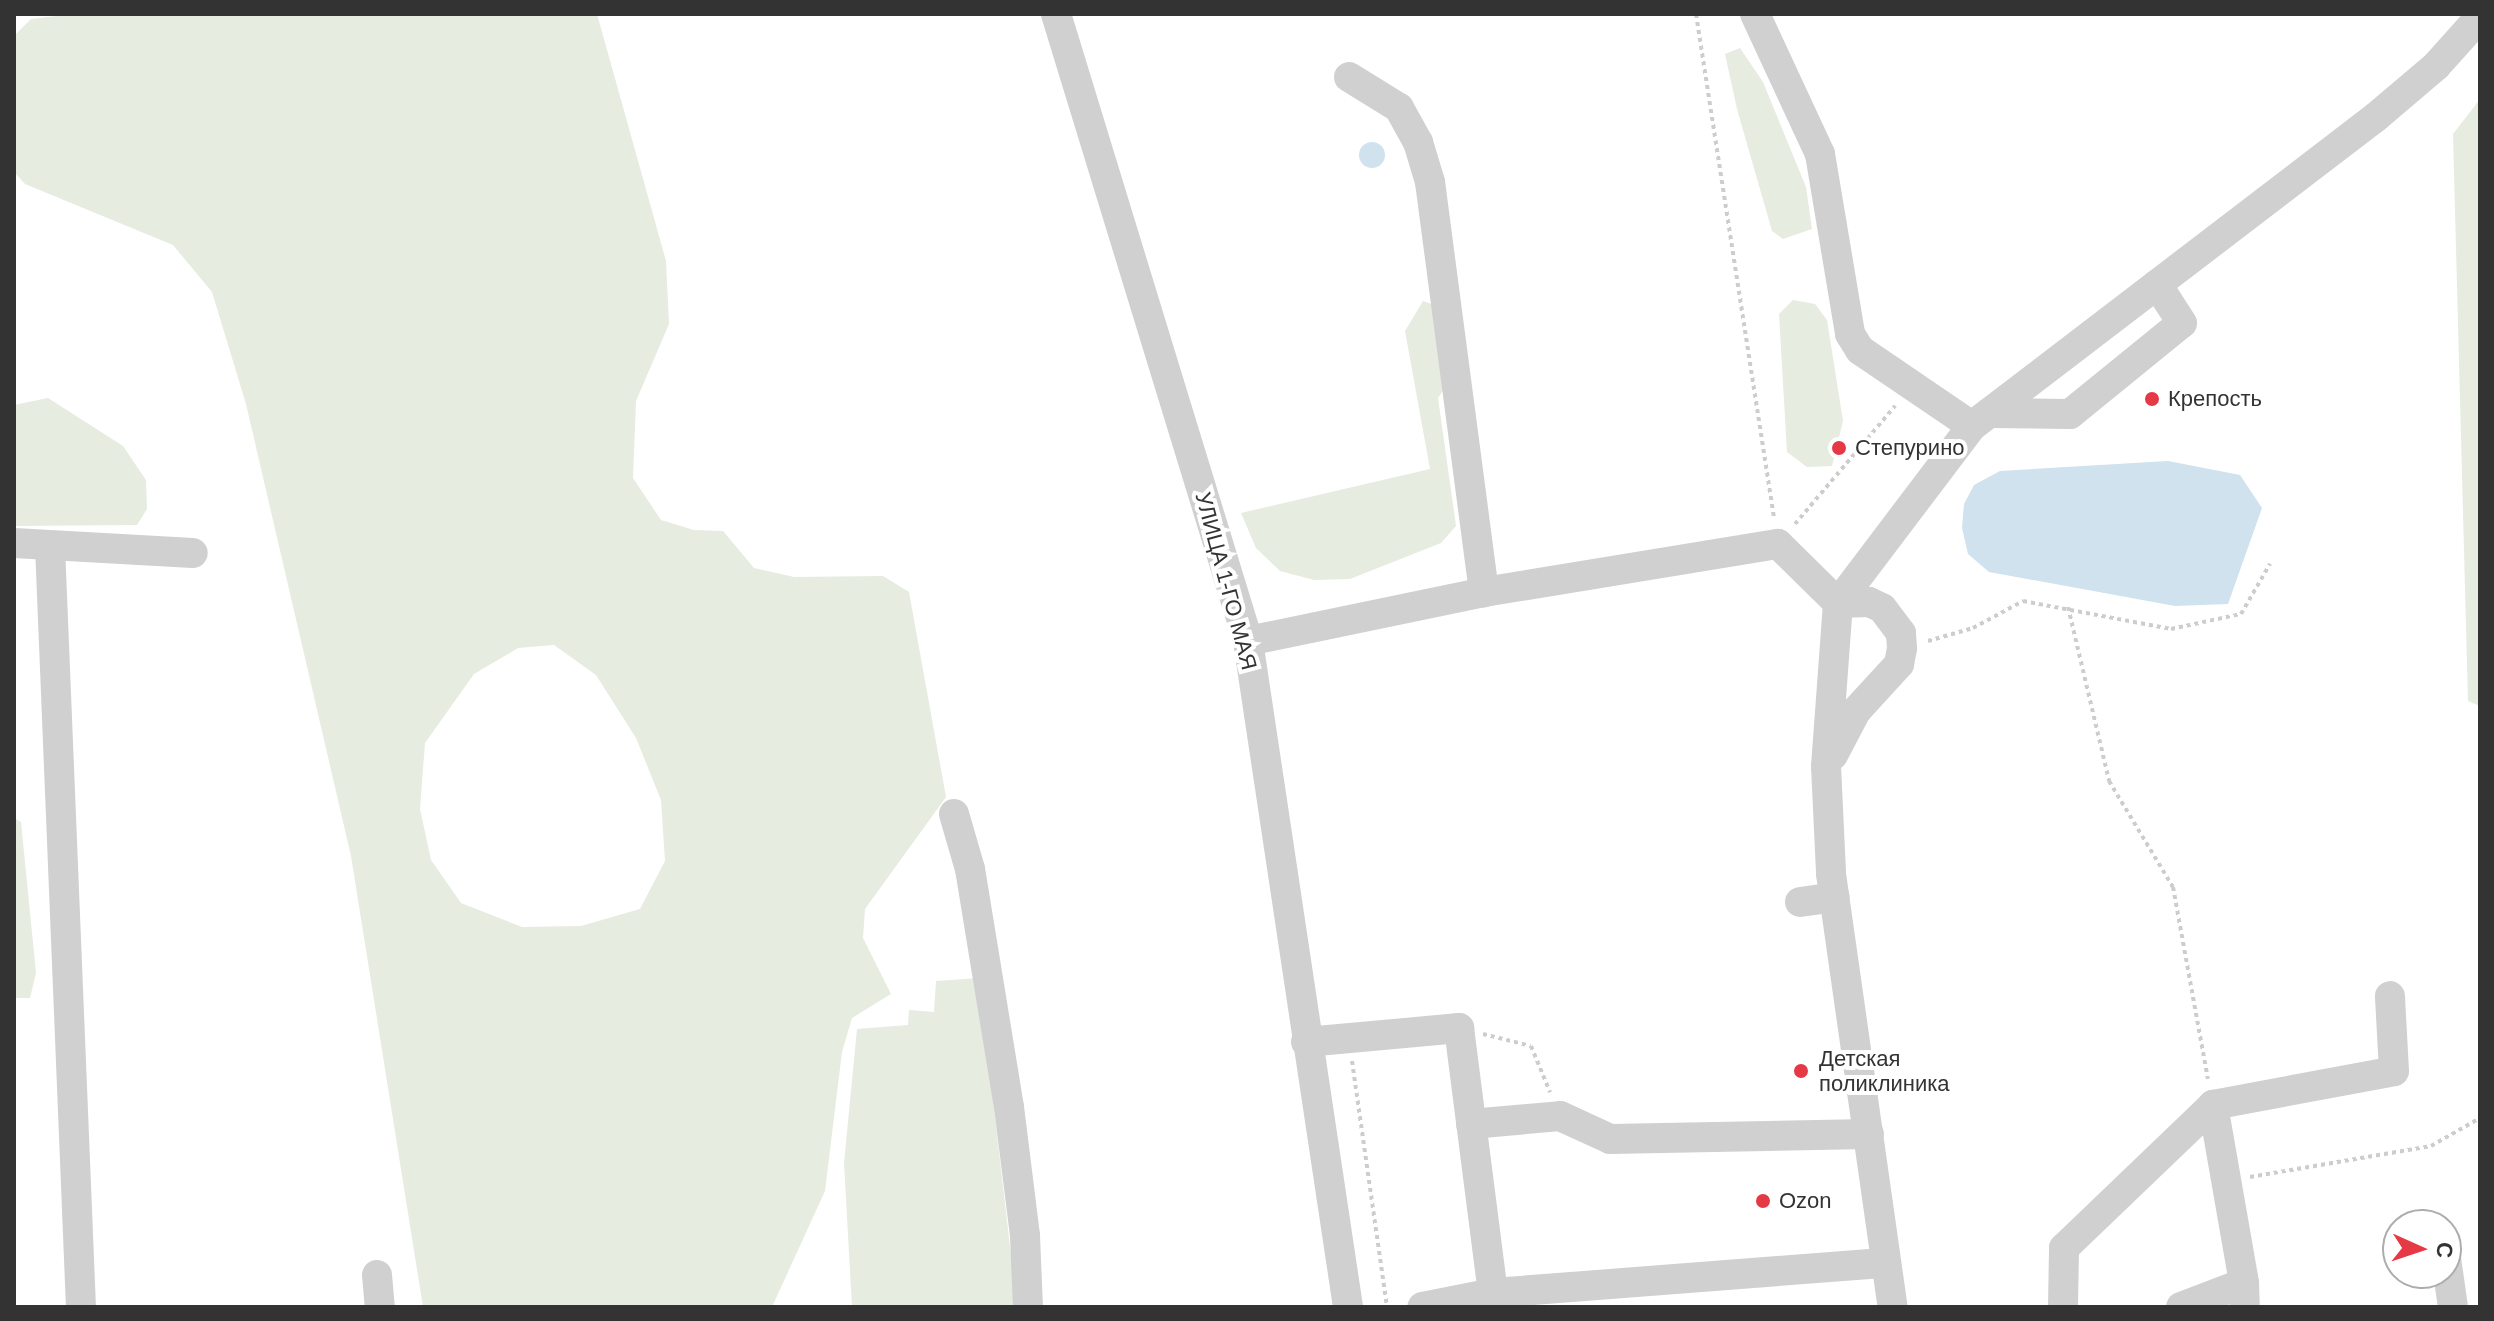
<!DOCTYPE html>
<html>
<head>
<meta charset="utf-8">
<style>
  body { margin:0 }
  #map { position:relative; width:2494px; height:1321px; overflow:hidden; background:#fff; font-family:Helvetica,sans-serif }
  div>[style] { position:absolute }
  .green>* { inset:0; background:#e6ecdf }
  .water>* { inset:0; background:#cfe2ee }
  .round { border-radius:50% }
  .path>* { height:4px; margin-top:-2px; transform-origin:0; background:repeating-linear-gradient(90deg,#cdcdcd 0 4px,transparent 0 8px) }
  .minor>* { height:30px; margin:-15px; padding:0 15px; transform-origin:15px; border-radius:15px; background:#d0d0d0 }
  .dots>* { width:22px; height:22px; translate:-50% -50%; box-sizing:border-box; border:4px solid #fff; border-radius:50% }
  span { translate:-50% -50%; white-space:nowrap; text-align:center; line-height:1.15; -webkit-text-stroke:8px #fff; paint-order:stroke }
  .poi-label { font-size:22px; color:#333 }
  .left { translate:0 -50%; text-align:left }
  .street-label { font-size:22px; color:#333 }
  .frame { position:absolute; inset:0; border:16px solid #333; pointer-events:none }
  .north { position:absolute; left:2382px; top:1209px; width:80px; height:80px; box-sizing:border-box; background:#fff; border:2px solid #adadad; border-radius:50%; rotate:93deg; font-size:22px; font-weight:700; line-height:32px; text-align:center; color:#333 }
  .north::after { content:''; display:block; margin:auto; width:28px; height:36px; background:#e63946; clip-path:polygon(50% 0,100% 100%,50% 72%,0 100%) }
</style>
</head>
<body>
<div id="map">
  <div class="green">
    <i style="clip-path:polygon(evenodd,73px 14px,597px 14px,666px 261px,669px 324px,636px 401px,633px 478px,661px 520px,694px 530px,723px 531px,754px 568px,794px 577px,883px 576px,909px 592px,946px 797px,865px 909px,863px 938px,891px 994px,852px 1018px,842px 1052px,825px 1191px,772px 1307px,423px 1307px,351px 856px,246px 404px,212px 292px,173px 245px,25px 184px,14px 172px,14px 36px,31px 19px,73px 14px,554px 645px,596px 675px,636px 738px,661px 800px,665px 861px,640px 909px,581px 926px,522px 927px,461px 903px,431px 860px,420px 809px,425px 743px,474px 674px,518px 648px,554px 645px)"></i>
    <i style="clip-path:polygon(1740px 48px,1763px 82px,1806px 187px,1812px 229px,1783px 239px,1772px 231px,1737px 109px,1725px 54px)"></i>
    <i style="clip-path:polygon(2480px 99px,2480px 706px,2468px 701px,2453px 134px)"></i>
    <i style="clip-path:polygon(1793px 300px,1815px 304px,1827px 320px,1843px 421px,1832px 466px,1807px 467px,1787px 452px,1779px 314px)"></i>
    <i style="clip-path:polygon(1423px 301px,1437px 306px,1450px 380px,1438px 398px,1456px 526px,1441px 543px,1350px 579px,1314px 580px,1280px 571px,1256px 548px,1241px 513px,1430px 469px,1405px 331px)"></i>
    <i style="clip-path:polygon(48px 398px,123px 446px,146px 480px,147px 509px,137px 525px,14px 526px,14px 405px)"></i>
    <i style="clip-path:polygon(14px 818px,21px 822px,36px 973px,30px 998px,14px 998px)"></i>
    <i style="clip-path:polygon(979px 978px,1017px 1307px,852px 1307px,844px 1163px,857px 1029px,908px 1025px,909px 1010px,934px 1012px,936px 981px)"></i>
  </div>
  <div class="water">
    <i class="round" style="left:1359px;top:142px;width:26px;height:26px"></i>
    <i style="clip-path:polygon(2168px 461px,2240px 475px,2262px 508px,2228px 604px,2175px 606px,1989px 572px,1968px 554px,1962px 528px,1964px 504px,1974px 485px,2000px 471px)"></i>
  </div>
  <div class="path">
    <i style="left:1696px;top:14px;width:510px;rotate:81.2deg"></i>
    <i style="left:1795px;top:524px;width:155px;rotate:-49.7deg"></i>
    <i style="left:2068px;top:607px;width:179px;rotate:76.7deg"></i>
    <i style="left:2109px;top:781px;width:124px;rotate:58.9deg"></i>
    <i style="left:2173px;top:887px;width:195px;rotate:79.7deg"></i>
    <i style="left:1928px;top:641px;width:47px;rotate:-16.1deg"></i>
    <i style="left:1973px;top:628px;width:57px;rotate:-28.4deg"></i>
    <i style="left:2023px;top:601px;width:151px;rotate:10.7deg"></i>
    <i style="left:2171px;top:629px;width:72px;rotate:-12.1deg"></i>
    <i style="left:2241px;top:614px;width:58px;rotate:-59.9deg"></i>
    <i style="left:1483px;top:1034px;width:49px;rotate:14deg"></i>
    <i style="left:1531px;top:1046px;width:50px;rotate:67.6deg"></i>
    <i style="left:1352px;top:1061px;width:248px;rotate:81.9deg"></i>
    <i style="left:2250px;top:1177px;width:184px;rotate:-9.7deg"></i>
    <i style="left:2431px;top:1146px;width:56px;rotate:-29.7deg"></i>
  </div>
  <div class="minor">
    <i style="left:1056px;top:14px;width:656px;rotate:72.97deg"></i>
    <i style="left:1248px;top:641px;width:673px;rotate:81.46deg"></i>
    <i style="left:1755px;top:14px;width:154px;rotate:65.1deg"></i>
    <i style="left:1820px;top:154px;width:182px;rotate:80.5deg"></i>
    <i style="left:1850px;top:334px;width:19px;rotate:58deg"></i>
    <i style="left:1860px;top:350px;width:135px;rotate:34.2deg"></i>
    <i style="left:1349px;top:77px;width:59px;rotate:31.8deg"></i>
    <i style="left:1399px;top:108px;width:39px;rotate:61deg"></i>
    <i style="left:1418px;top:142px;width:42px;rotate:73.3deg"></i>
    <i style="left:1430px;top:182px;width:414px;rotate:82.5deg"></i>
    <i style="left:1989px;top:413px;width:81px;rotate:0.7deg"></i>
    <i style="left:2070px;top:414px;width:144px;rotate:-39.1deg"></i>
    <i style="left:2182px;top:323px;width:46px;rotate:-122.7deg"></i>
    <i style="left:14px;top:543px;width:179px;rotate:3.2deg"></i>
    <i style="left:50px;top:546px;width:762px;rotate:87.67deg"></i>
    <i style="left:1838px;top:603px;width:222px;rotate:-52.9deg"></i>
    <i style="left:1972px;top:426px;width:509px;rotate:-37.41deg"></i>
    <i style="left:2376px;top:117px;width:79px;rotate:-40.4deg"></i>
    <i style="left:2436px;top:66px;width:66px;rotate:-48.1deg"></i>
    <i style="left:1838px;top:603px;width:163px;rotate:94.2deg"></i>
    <i style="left:1826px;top:766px;width:108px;rotate:87.3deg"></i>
    <i style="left:1831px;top:874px;width:437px;rotate:81.9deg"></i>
    <i style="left:1248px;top:641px;width:241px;rotate:-11.7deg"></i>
    <i style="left:1484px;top:592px;width:298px;rotate:-9.3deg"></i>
    <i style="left:1778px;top:544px;width:84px;rotate:44.5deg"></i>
    <i style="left:1833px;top:755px;width:50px;rotate:-62.4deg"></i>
    <i style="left:1856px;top:711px;width:64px;rotate:-47.5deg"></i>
    <i style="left:1899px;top:664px;width:16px;rotate:-79deg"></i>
    <i style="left:1902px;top:648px;width:15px;rotate:-94deg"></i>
    <i style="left:1901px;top:633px;width:31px;rotate:-127deg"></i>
    <i style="left:1882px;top:608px;width:14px;rotate:-155deg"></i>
    <i style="left:1869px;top:602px;width:31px;rotate:178deg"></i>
    <i style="left:954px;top:814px;width:57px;rotate:73.8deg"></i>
    <i style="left:970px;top:869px;width:241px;rotate:80.7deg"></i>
    <i style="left:1009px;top:1107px;width:130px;rotate:82.9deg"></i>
    <i style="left:1025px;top:1236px;width:71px;rotate:87.6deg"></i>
    <i style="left:1800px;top:902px;width:35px;rotate:-8deg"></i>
    <i style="left:1306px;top:1042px;width:154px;rotate:-5.2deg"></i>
    <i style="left:1459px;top:1028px;width:267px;rotate:82.7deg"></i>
    <i style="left:1493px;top:1293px;width:72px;rotate:168.8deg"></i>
    <i style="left:2213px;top:1105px;width:184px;rotate:-10.6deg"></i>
    <i style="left:2394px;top:1071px;width:75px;rotate:-93.1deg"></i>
    <i style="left:1471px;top:1124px;width:89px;rotate:-5.1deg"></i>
    <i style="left:1560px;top:1116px;width:55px;rotate:24.7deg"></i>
    <i style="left:1610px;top:1139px;width:259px;rotate:-1.1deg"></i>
    <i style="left:2446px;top:1258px;width:49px;rotate:81.9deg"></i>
    <i style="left:377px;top:1275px;width:32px;rotate:85deg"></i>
    <i style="left:1493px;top:1293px;width:394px;rotate:-4.4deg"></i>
    <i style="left:2063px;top:1307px;width:59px;rotate:-89deg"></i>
    <i style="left:2064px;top:1248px;width:207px;rotate:-43.8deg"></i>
    <i style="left:2213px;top:1105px;width:181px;rotate:80.1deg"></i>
    <i style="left:2181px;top:1307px;width:67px;rotate:-20.9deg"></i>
    <i style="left:2244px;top:1283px;width:24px;rotate:88deg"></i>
  </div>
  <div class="dots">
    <i style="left:2152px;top:399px;background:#e63946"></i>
    <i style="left:1839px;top:448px;background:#e63946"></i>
    <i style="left:1801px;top:1071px;background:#e63946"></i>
    <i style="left:1763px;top:1201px;background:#e63946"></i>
  </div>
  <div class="poi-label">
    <span class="left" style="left:2168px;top:399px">Крепость</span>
    <span class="left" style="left:1855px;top:448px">Степурино</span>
    <span class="left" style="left:1819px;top:1071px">Детская<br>поликлиника</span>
    <span class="left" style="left:1779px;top:1201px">Ozon</span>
  </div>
  <div class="street-label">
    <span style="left:1226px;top:581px;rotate:75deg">УЛИЦА 1-ГО МАЯ</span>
  </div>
  <div class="frame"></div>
  <div class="north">С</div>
</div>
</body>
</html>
